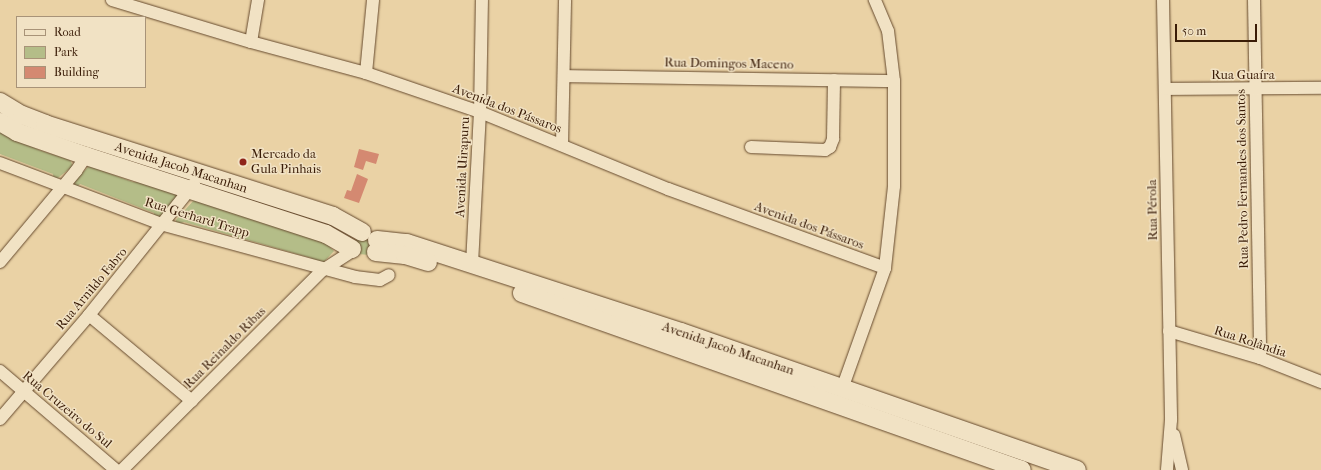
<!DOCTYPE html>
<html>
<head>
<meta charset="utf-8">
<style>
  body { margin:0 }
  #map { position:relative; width:1321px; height:470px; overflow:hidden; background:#ead2a5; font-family:"IM FELL French Canon",serif }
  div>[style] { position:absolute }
  .green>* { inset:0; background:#b4bd88 }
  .building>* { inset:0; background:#d48971 }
  .roads { filter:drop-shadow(0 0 1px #664a2e) drop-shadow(0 0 1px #664a2e) }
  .minor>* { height:12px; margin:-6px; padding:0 6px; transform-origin:6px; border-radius:6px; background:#f1e2c4 }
  .secondary>* { height:18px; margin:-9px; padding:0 9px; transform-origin:9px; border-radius:9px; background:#f1e2c4 }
  .dots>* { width:11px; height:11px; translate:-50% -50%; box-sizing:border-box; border:2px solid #f1e2c4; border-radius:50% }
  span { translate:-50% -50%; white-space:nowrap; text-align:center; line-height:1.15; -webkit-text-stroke:3px #f1e2c4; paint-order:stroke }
  .street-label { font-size:13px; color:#3a1c07 }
  .poi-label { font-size:13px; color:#3a1c07 }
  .left { translate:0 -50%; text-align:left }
  .legend { position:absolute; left:16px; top:16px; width:130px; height:72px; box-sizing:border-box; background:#f1e2c4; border:1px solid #a89378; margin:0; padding:5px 7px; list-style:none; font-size:12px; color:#3a1c07 }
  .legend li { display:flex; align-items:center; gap:8px; height:20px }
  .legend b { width:20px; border:1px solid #a89378 }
  .scale { position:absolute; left:1175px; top:24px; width:82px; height:18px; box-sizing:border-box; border:2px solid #3a1c07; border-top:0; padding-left:5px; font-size:12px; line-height:14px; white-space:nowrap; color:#3a1c07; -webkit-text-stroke:3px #f1e2c4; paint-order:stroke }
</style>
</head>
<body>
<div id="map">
  <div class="green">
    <i style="clip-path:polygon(0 132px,39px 150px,70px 160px,73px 166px,54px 181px,53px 174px,0 154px)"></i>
    <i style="clip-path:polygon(89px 166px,133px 182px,144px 182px,178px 195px,163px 218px,155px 219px,154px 213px,80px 184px,75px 189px,74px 181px)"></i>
    <i style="clip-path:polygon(194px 200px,319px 236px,334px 251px,323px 263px,314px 264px,311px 258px,184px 222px,176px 225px,176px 220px)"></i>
    <i style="clip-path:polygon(358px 237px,373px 238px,370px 255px,358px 254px,354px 242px)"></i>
  </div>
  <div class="building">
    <i style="clip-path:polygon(359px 149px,379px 154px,376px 164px,366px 161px,363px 170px,354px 167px)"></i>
    <i style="clip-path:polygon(357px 174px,368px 179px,359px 203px,344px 198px,347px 190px,351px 191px)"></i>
  </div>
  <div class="roads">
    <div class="minor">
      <i style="left:112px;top:0;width:145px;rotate:16.8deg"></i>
      <i style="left:251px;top:42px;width:119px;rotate:15.1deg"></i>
      <i style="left:366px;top:73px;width:120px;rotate:18.9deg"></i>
      <i style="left:480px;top:112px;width:203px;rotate:22.3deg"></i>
      <i style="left:668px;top:189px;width:231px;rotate:20deg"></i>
      <i style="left:1163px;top:0;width:420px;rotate:88.9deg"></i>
      <i style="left:1171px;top:420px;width:50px;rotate:94.6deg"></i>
      <i style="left:1254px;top:0;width:358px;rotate:89deg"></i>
      <i style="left:251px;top:42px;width:43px;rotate:-80.5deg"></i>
      <i style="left:366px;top:73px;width:73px;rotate:-84.5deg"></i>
      <i style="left:564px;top:76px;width:330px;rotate:0.9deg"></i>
      <i style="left:1165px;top:89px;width:156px;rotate:-0.4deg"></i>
      <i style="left:562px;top:145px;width:145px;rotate:-88.8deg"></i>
      <i style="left:751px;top:147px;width:74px;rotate:2.3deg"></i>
      <i style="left:825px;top:150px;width:6px;rotate:-31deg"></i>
      <i style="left:830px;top:147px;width:9px;rotate:-69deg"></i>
      <i style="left:833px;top:139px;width:59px;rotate:-89deg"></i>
      <i style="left:0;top:163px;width:175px;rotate:20.7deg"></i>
      <i style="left:164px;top:225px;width:198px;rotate:15.2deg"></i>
      <i style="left:355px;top:277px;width:25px;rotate:7deg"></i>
      <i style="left:380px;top:280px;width:10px;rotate:-29deg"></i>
      <i style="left:0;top:262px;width:119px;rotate:-50.1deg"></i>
      <i style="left:76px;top:171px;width:18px;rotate:-56deg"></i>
      <i style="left:472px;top:264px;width:152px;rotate:-87deg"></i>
      <i style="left:480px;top:112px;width:112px;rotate:-89deg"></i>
      <i style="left:89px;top:315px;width:134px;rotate:39.9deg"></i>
      <i style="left:1169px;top:331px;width:95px;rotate:16.5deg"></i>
      <i style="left:1260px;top:358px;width:66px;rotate:21.5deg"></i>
      <i style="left:0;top:371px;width:153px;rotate:40.5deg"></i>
      <i style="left:842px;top:389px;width:128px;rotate:-70.4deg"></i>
      <i style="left:885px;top:268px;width:82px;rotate:-83.7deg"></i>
      <i style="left:894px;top:186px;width:105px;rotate:-90deg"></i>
      <i style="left:894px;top:81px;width:50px;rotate:-96.8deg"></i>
      <i style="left:888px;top:31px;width:34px;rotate:-113deg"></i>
      <i style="left:0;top:419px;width:137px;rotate:-49.4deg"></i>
      <i style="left:89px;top:315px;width:168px;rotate:-51.3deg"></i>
      <i style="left:1174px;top:435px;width:36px;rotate:77deg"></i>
      <i style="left:122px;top:470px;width:284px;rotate:-44.9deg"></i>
      <i style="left:323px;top:270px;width:35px;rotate:-33deg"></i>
    </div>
    <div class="secondary">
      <i style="left:0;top:102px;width:26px;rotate:31deg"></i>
      <i style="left:22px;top:115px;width:25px;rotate:21deg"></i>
      <i style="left:45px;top:124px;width:302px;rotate:17.7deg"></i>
      <i style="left:333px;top:216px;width:33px;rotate:29deg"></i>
      <i style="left:0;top:122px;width:20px;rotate:30deg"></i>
      <i style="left:17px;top:132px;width:73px;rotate:19.2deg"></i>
      <i style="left:86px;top:156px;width:252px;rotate:18deg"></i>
      <i style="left:326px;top:234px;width:30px;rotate:30deg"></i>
      <i style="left:377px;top:240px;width:30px;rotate:6deg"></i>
      <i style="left:407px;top:243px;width:288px;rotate:18deg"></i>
      <i style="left:681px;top:332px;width:419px;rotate:19.2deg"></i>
      <i style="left:376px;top:252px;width:29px;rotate:6deg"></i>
      <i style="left:405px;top:255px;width:24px;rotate:17deg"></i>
      <i style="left:522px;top:293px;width:530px;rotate:19.49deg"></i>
    </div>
  </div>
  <div class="dots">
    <i style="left:243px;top:162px;background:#8f2418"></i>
  </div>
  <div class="street-label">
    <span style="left:729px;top:64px;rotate:1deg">Rua Domingos Maceno</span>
    <span style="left:1243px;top:75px">Rua Guaíra</span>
    <span style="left:507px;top:109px;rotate:21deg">Avenida dos Pássaros</span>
    <span style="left:463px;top:167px;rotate:-87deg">Avenida Uirapuru</span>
    <span style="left:181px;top:168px;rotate:18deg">Avenida Jacob Macanhan</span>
    <span style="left:1243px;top:179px;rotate:-91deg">Rua Pedro Fernandes dos Santos</span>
    <span style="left:1153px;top:210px;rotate:-91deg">Rua Pérola</span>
    <span style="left:197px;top:218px;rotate:17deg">Rua Gerhard Trapp</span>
    <span style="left:809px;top:226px;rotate:20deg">Avenida dos Pássaros</span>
    <span style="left:92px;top:289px;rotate:-50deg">Rua Arnildo Fabro</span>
    <span style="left:1250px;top:342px;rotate:18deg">Rua Rolândia</span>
    <span style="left:225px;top:348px;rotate:-45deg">Rua Reinaldo Ribas</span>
    <span style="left:728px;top:349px;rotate:19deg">Avenida Jacob Macanhan</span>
    <span style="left:67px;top:410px;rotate:40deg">Rua Cruzeiro do Sul</span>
  </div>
  <div class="poi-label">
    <span class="left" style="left:251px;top:162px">Mercado da<br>Gula Pinhais</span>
  </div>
  <ul class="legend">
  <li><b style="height:5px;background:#f1e2c4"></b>Road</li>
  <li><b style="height:11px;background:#b4bd88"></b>Park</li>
  <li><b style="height:11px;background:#d48971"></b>Building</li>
  </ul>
  <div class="scale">50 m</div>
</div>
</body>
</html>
